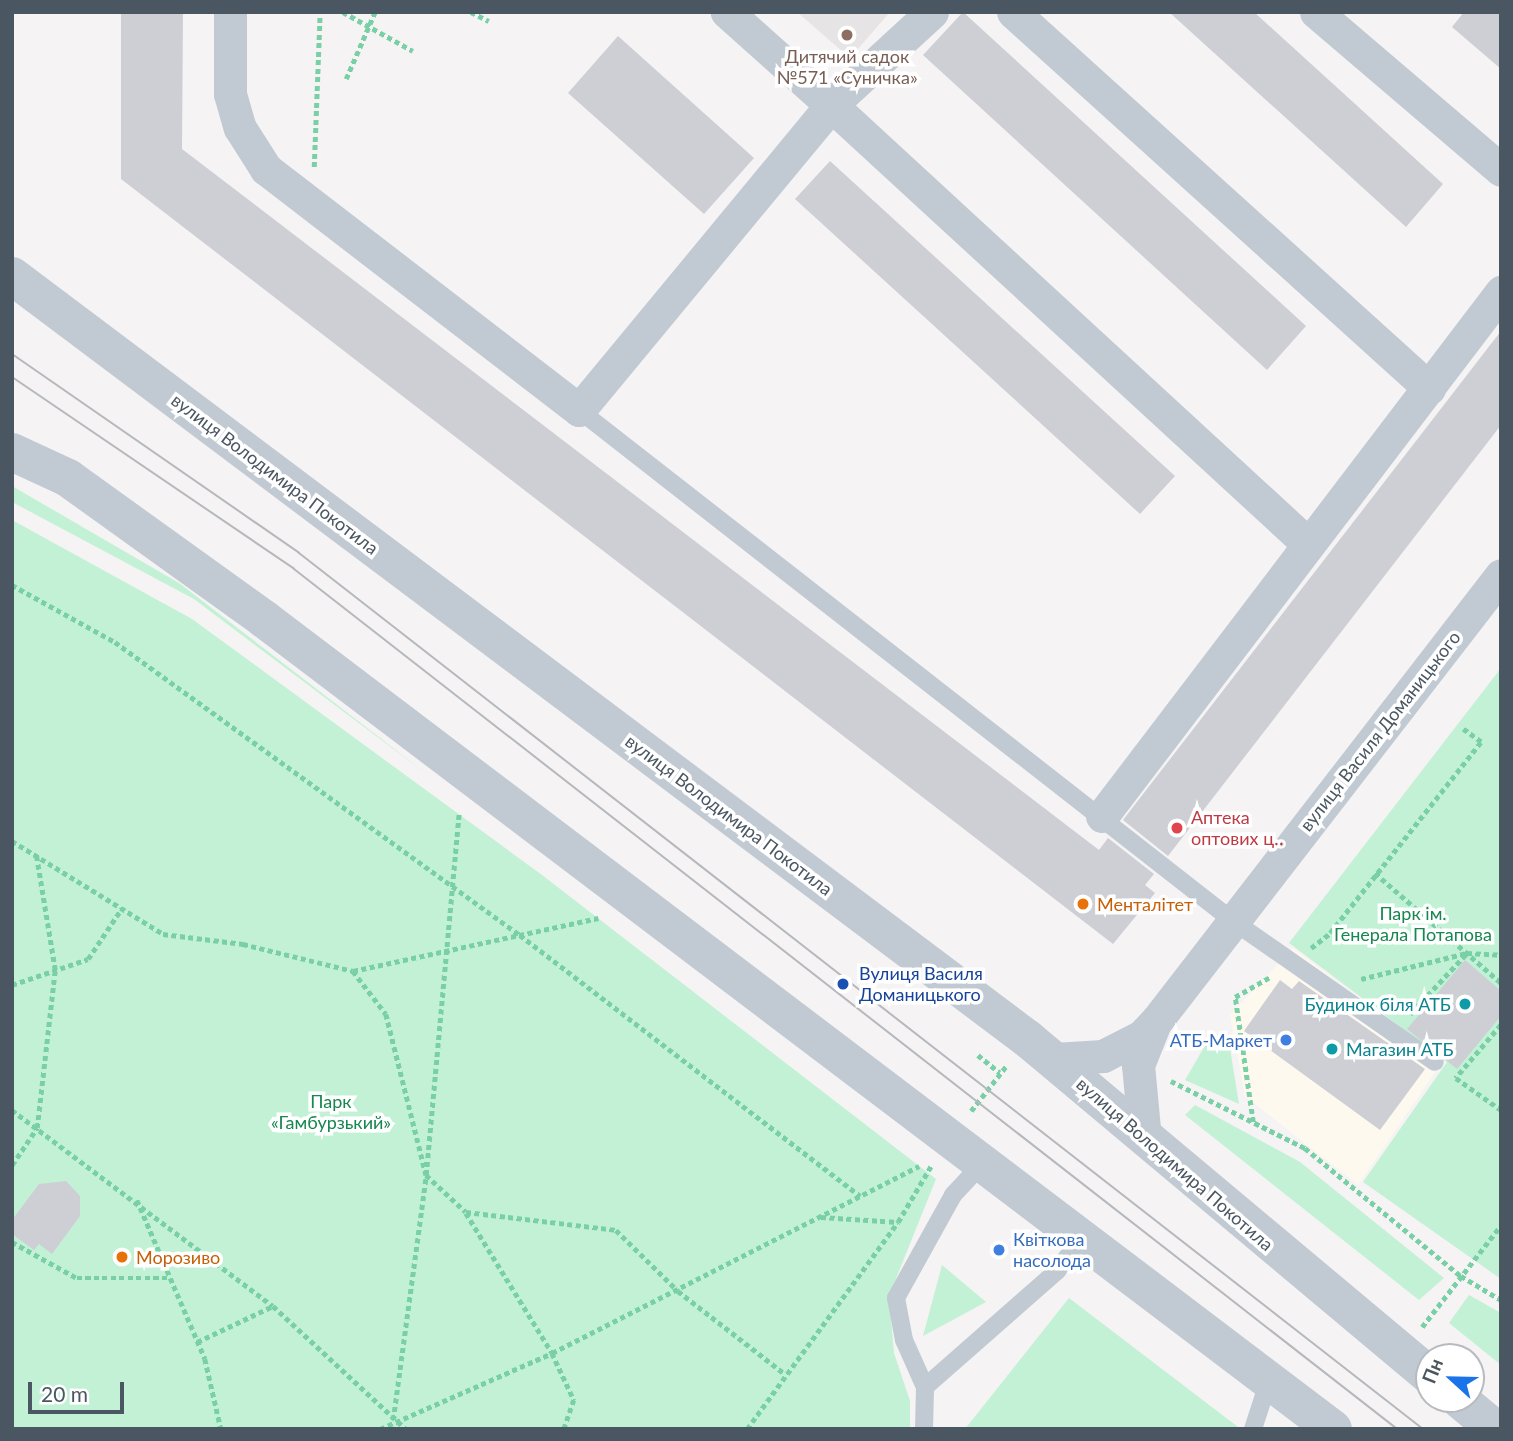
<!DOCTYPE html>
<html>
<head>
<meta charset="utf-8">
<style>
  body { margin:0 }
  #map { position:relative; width:1513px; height:1441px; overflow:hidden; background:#f5f3f3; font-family:Lato,sans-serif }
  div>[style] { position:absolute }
  .commercial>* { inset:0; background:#fdf9ef }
  .education>* { inset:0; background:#e6e4e5 }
  .green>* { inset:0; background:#c3f1d5 }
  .building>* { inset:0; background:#cdcfd5 }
  .path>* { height:4.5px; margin-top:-2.25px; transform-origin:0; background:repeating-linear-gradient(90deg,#7ad0a6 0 5px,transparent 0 8.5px) }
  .service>* { height:18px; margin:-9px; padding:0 9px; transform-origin:9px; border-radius:9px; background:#c1cad2 }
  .minor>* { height:33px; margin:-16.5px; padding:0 16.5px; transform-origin:16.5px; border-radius:16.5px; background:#c1cad2 }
  .tertiary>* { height:38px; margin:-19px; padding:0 19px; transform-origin:19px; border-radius:19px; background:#c1cad2 }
  .tram>* { height:2px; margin:-1px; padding:0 1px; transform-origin:1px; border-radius:1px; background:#b5b8bd }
  .dots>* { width:19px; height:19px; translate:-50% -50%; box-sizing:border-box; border:4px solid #fff; border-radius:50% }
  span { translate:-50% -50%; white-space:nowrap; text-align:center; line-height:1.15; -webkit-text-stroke:7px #fff; paint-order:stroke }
  .education-label { font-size:18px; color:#785e54 }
  .street-label { font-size:18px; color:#4a5661 }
  .health-label { font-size:18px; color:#be3a42 }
  .left { translate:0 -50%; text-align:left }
  .food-label { font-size:18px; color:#c56008 }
  .park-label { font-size:18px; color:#17864f }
  .transit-label { font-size:18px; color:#164399 }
  .culture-label { font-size:18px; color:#0d838f }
  .right { translate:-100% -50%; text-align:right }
  .shop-label { font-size:18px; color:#366cbe }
  .frame { position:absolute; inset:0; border:14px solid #4a5661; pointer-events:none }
  .north { position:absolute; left:1415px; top:1343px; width:70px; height:70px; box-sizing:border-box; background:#fff; border:2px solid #b7bbc0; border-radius:50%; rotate:292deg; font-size:19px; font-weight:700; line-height:28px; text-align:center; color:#4a5661 }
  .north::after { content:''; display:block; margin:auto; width:24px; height:32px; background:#1a73e8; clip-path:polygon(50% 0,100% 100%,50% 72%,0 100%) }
  .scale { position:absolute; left:28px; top:1382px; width:96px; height:32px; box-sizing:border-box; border:4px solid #4a5661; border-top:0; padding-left:9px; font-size:21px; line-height:24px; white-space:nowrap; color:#4a5661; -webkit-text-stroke:5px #fff; paint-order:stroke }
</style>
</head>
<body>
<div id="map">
  <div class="commercial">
    <i style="clip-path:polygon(1293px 948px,1442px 1062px,1358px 1185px,1245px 1096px,1230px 1015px)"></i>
  </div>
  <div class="education">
    <i style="clip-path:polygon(797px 12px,890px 12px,850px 58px)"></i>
  </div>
  <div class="green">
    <i style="clip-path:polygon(12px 486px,179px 583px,428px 775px,194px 599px,12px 502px)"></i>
    <i style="clip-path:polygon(12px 520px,192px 619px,542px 875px,936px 1179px,889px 1296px,894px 1353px,910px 1401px,910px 1429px,12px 1429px)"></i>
    <i style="clip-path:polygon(1501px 668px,1501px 1279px,1363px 1182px,1447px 1062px,1289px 943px)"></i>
    <i style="clip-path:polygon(1213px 1032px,1229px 1042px,1239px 1104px,1185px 1080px)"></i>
    <i style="clip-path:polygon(1195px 1105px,1300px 1162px,1444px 1278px,1419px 1300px,1185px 1115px)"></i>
    <i style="clip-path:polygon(942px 1265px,986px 1302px,923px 1336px)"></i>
    <i style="clip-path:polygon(1469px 1295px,1501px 1313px,1501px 1365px,1449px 1323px)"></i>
    <i style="clip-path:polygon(1069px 1298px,1238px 1427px,1238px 1429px,965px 1429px)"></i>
  </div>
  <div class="building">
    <i style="clip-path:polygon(121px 12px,183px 12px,182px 149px,1099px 850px,1108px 838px,1154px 874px,1145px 885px,1155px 893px,1113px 944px,121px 179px)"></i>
    <i style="clip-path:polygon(963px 12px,1306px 326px,1267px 370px,923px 55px)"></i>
    <i style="clip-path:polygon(1169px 12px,1254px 12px,1443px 184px,1406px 227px)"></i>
    <i style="clip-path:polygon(1464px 12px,1501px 12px,1501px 69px,1452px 27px)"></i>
    <i style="clip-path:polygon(618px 36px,754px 158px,704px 214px,568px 93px)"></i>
    <i style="clip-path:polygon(830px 161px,1175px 476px,1140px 514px,795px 199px)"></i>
    <i style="clip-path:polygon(1501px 331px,1501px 425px,1168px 856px,1123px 820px)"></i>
    <i style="clip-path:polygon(1465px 960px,1501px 991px,1501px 1016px,1457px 1069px,1407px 1029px)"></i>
    <i style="clip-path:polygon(1280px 980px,1292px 989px,1299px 981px,1425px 1069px,1380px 1130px,1244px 1031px)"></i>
    <i style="clip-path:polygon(66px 1181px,80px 1196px,80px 1216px,52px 1254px,39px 1244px,34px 1250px,12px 1234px,12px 1220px,39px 1184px)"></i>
  </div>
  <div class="path">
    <i style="left:343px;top:12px;width:80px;rotate:29.1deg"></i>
    <i style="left:471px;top:12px;width:20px;rotate:27deg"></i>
    <i style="left:346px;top:79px;width:73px;rotate:-66.6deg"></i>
    <i style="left:314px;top:167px;width:155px;rotate:-87.8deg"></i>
    <i style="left:12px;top:585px;width:118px;rotate:29deg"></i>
    <i style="left:115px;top:642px;width:500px;rotate:35.9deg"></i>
    <i style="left:520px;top:935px;width:429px;rotate:37.5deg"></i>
    <i style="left:12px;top:841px;width:177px;rotate:31.6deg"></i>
    <i style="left:163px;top:934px;width:81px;rotate:7.1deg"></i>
    <i style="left:243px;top:944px;width:113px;rotate:13.8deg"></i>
    <i style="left:353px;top:971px;width:54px;rotate:52.5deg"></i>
    <i style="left:386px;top:1014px;width:166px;rotate:76deg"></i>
    <i style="left:426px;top:1175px;width:54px;rotate:42.8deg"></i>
    <i style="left:466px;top:1212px;width:151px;rotate:6.8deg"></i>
    <i style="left:616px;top:1230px;width:87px;rotate:44.5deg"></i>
    <i style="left:678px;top:1291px;width:135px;rotate:37.8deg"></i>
    <i style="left:1375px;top:873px;width:167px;rotate:41.1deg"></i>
    <i style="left:1311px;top:948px;width:24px;rotate:-38deg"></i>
    <i style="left:1330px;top:933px;width:243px;rotate:-51.7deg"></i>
    <i style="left:1481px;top:742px;width:22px;rotate:-144deg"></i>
    <i style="left:353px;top:971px;width:251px;rotate:-12.2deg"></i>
    <i style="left:1361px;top:979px;width:109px;rotate:-13.8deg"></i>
    <i style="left:1467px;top:953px;width:34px;rotate:3deg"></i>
    <i style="left:12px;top:985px;width:80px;rotate:-18.9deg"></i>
    <i style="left:88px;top:959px;width:61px;rotate:-56.3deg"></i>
    <i style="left:1410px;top:1014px;width:83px;rotate:-46.9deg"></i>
    <i style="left:1501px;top:1025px;width:70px;rotate:130.3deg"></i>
    <i style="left:1456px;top:1078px;width:55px;rotate:35.4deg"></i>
    <i style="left:978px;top:1055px;width:28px;rotate:39deg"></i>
    <i style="left:1171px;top:1081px;width:150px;rotate:26.6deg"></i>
    <i style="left:1305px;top:1148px;width:202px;rotate:39.4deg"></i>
    <i style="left:1461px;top:1276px;width:47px;rotate:31deg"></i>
    <i style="left:12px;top:1110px;width:326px;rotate:36.9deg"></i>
    <i style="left:273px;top:1306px;width:181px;rotate:42.8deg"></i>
    <i style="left:971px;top:1111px;width:58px;rotate:-52deg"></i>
    <i style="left:1253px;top:1122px;width:126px;rotate:-98.2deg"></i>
    <i style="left:1235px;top:997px;width:40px;rotate:-29.7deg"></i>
    <i style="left:12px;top:1165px;width:45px;rotate:-56deg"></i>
    <i style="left:37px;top:1128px;width:159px;rotate:-83.5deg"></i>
    <i style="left:55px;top:970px;width:118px;rotate:-99.3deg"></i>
    <i style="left:137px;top:1200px;width:173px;rotate:66.8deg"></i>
    <i style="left:205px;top:1359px;width:72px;rotate:77.1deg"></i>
    <i style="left:466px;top:1213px;width:164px;rotate:58.4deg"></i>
    <i style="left:552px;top:1353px;width:52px;rotate:64.9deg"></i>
    <i style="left:574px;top:1400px;width:31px;rotate:109deg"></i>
    <i style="left:821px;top:1217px;width:77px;rotate:3.7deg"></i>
    <i style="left:12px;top:1242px;width:74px;rotate:29deg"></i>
    <i style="left:77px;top:1278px;width:93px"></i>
    <i style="left:1422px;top:1327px;width:129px;rotate:-52.2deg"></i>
    <i style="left:197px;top:1342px;width:84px;rotate:-25.3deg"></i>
    <i style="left:393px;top:1420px;width:247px;rotate:-82.3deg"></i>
    <i style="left:426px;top:1175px;width:365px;rotate:-84.8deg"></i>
    <i style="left:380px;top:1429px;width:188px;rotate:-23.8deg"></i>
    <i style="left:552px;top:1353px;width:412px;rotate:-27deg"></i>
    <i style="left:747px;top:1429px;width:256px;rotate:-53.9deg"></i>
    <i style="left:898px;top:1222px;width:65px;rotate:-59.5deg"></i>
  </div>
  <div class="service">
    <i style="left:579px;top:410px;width:830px;rotate:38deg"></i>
    <i style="left:1233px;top:921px;width:246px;rotate:34.9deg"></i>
    <i style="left:925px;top:1387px;width:176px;rotate:-41.3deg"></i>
    <i style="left:1057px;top:1271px;width:39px;rotate:-54deg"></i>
    <i style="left:924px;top:1429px;width:42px;rotate:-88.6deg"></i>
    <i style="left:925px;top:1387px;width:51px;rotate:-114.1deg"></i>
    <i style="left:904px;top:1340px;width:43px;rotate:-100.8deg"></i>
    <i style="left:896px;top:1298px;width:118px;rotate:-61deg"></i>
    <i style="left:953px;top:1195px;width:41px;rotate:-47deg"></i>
    <i style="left:1253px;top:1429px;width:52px;rotate:-71.9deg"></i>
  </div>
  <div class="minor">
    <i style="left:230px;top:12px;width:82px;rotate:90deg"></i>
    <i style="left:230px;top:94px;width:35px;rotate:74deg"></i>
    <i style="left:240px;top:128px;width:49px;rotate:57.6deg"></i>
    <i style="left:266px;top:169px;width:395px;rotate:37.6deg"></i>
    <i style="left:579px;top:410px;width:396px;rotate:-50.4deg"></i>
    <i style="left:831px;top:105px;width:140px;rotate:-138.2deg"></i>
    <i style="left:932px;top:12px;width:137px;rotate:137.4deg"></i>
    <i style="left:831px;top:105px;width:648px;rotate:42.62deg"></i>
    <i style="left:1013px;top:12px;width:561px;rotate:42.11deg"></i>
    <i style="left:1316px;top:12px;width:243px;rotate:40.5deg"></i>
    <i style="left:1102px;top:816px;width:659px;rotate:-52.71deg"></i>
    <i style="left:1054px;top:1059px;width:49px;rotate:-3.5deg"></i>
    <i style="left:1103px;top:1056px;width:44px;rotate:-27.1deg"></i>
    <i style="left:1142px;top:1036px;width:22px;rotate:-47deg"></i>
    <i style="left:1157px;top:1020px;width:562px;rotate:-52.29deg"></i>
    <i style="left:1145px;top:1139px;width:74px;rotate:-95.4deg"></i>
    <i style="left:1138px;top:1065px;width:43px;rotate:-68.2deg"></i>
  </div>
  <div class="tertiary">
    <i style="left:12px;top:276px;width:1271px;rotate:36.91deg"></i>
    <i style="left:1028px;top:1039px;width:523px;rotate:39.96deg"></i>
    <i style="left:12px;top:452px;width:62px;rotate:24.9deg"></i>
    <i style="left:68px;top:478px;width:241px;rotate:35.7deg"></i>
    <i style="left:264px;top:619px;width:1341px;rotate:37.15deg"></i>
    <i style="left:1459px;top:1399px;width:47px;rotate:39.8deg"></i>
  </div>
  <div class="tram">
    <i style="left:12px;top:354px;width:349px;rotate:34.7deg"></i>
    <i style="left:299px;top:553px;width:1425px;rotate:37.93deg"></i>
    <i style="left:12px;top:377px;width:341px;rotate:34.2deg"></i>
    <i style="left:294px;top:569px;width:1399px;rotate:37.94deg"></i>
  </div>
  <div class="dots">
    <i style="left:847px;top:35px;background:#8d6e63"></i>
    <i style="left:1177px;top:828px;background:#e0444e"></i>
    <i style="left:1083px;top:904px;background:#e8710a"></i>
    <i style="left:843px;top:984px;background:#1a4fb4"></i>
    <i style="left:1465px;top:1004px;background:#0f9aa8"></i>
    <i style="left:1286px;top:1040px;background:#3f7fe0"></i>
    <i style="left:1332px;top:1049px;background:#0f9aa8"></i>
    <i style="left:999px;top:1250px;background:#3f7fe0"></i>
    <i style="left:122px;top:1257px;background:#e8710a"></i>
  </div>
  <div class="education-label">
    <span style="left:847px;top:67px">Дитячий садок<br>№571 «Суничка»</span>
  </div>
  <div class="street-label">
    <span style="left:275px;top:474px;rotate:37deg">вулиця Володимира Покотила</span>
    <span style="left:1380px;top:731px;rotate:-52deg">вулиця Василя Доманицького</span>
    <span style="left:729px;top:815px;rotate:37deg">вулиця Володимира Покотила</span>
    <span style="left:1175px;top:1164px;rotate:41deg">вулиця Володимира Покотила</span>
  </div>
  <div class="health-label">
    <span class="left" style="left:1191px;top:828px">Аптека<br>оптових ц‥</span>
  </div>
  <div class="food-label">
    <span class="left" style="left:1097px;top:904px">Менталітет</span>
    <span class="left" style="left:136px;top:1257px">Морозиво</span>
  </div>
  <div class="park-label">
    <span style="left:1413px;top:924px">Парк ім.<br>Генерала Потапова</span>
    <span style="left:331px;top:1112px">Парк<br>«Гамбурзький»</span>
  </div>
  <div class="transit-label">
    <span class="left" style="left:859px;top:984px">Вулиця Василя<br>Доманицького</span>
  </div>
  <div class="culture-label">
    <span class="right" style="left:1451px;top:1004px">Будинок біля АТБ</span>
    <span class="left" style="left:1346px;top:1049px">Магазин АТБ</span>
  </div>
  <div class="shop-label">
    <span class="right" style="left:1272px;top:1040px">АТБ-Маркет</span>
    <span class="left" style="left:1013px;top:1250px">Квіткова<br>насолода</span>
  </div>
  <div class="frame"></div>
  <div class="north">Пн</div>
  <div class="scale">20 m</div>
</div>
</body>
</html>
